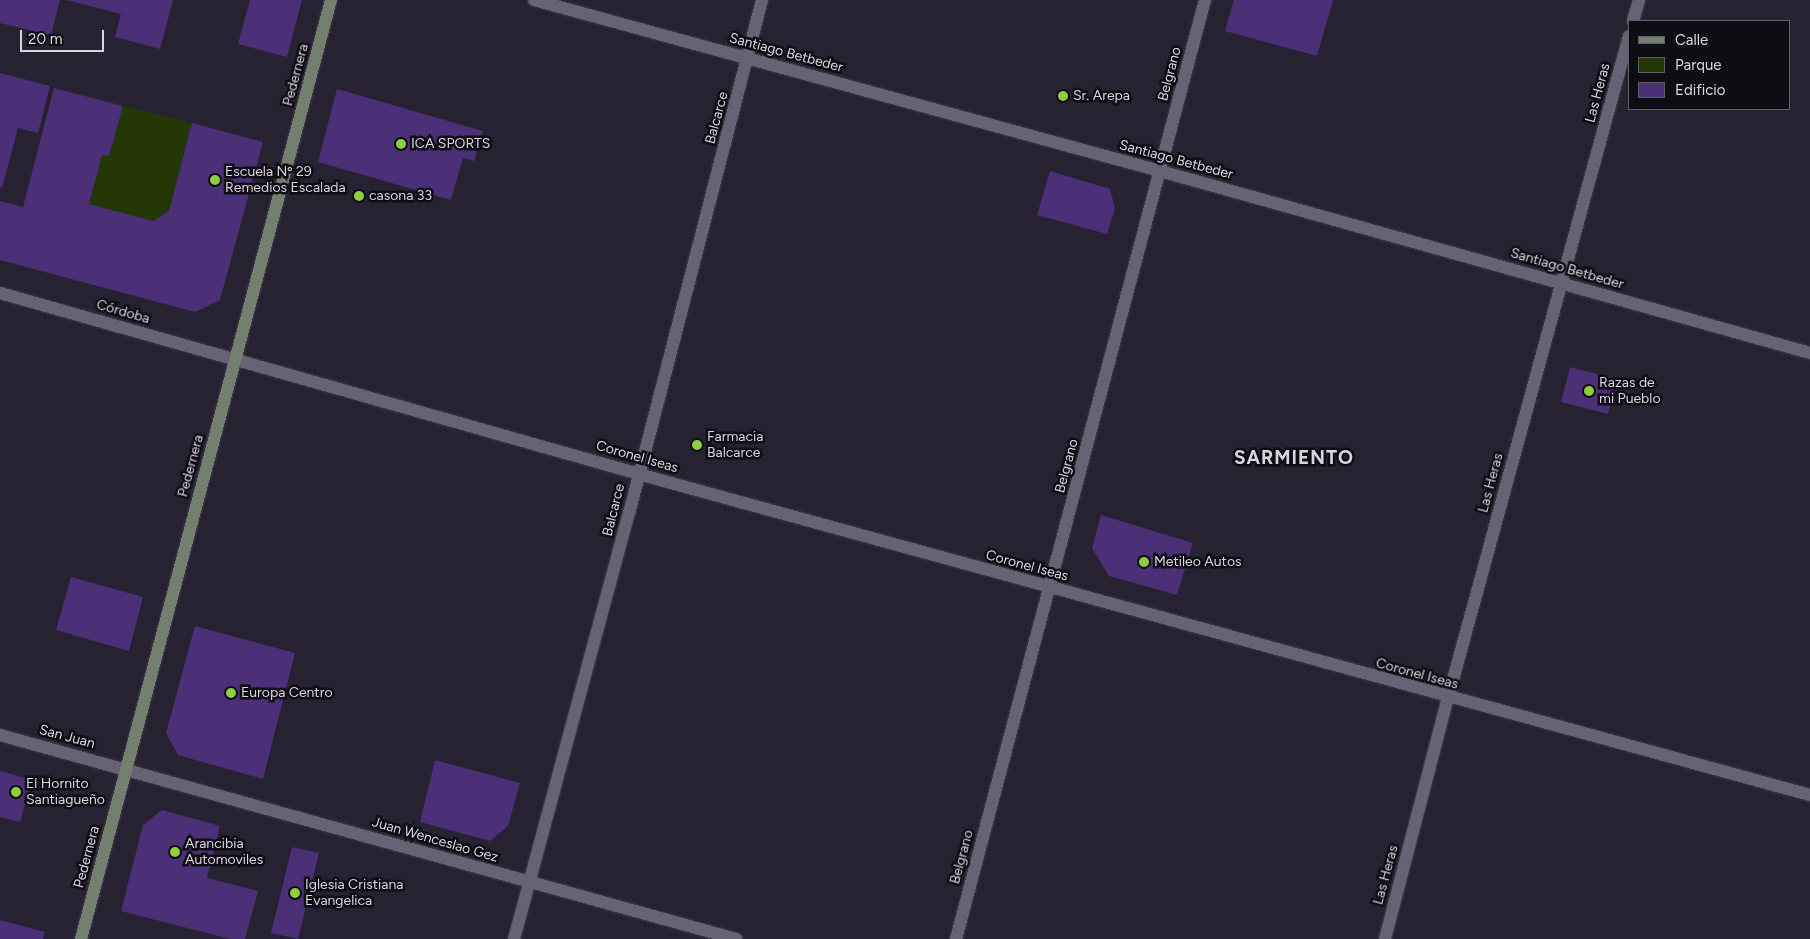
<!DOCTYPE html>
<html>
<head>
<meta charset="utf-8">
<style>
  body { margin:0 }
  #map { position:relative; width:1810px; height:939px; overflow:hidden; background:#262231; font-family:Figtree,sans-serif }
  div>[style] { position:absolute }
  .green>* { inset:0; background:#233804 }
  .building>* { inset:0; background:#4b3077 }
  .roads { filter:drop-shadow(0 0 1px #44404d) drop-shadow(0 0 1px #44404d) }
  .street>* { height:12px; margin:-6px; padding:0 6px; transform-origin:6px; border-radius:6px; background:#676274 }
  .secondary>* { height:12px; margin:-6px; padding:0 6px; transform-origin:6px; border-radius:6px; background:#757f70 }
  .dots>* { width:14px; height:14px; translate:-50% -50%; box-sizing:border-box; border:2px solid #0f0d14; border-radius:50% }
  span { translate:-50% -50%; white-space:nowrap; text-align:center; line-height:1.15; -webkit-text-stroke:5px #0f0d14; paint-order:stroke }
  .street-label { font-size:14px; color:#d8d5e0 }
  .poi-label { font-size:14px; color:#d8d5e0 }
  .left { translate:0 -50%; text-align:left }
  .district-label { font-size:19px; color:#d8d5e0; font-weight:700; letter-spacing:1px }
  .legend { position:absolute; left:1628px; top:20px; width:162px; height:90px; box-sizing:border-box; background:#0f0d14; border:1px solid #5f5d66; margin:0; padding:6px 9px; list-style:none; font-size:15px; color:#d8d5e0 }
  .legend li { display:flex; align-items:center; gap:10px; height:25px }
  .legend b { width:25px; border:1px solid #5f5d66 }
  .scale { position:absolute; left:20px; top:30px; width:84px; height:22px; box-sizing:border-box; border:2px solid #d8d5e0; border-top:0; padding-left:6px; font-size:15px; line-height:18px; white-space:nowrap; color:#d8d5e0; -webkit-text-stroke:4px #0f0d14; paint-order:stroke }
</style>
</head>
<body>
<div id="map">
  <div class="green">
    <i style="clip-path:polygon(123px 106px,192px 123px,169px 211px,153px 221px,89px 204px,102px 155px,109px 156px)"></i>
  </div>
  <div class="building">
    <i style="clip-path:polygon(0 0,60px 0,51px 35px,0 23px)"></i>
    <i style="clip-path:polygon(67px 0,173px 0,160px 49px,115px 37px,121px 14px)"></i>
    <i style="clip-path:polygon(250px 0,302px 0,287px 57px,238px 44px)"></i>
    <i style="clip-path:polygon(1234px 0,1333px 0,1317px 56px,1225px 31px)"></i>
    <i style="clip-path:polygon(0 73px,50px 86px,38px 133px,18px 128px,2px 188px,0 187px)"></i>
    <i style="clip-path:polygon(54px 88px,123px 106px,109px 156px,102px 155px,89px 204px,153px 221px,169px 211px,192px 123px,263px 142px,220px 300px,195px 312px,0 260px,0 201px,23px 207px)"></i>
    <i style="clip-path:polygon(337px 89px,483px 131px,474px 161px,463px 158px,451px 200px,318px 162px)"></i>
    <i style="clip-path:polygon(1050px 171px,1110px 189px,1115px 209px,1107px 234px,1037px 215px)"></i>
    <i style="clip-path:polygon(1570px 367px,1617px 379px,1608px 414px,1561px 402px)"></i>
    <i style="clip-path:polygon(1101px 515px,1193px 543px,1177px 595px,1109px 576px,1092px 548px)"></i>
    <i style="clip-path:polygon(71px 577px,143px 597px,129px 651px,56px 630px)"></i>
    <i style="clip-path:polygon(195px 626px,295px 653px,263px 779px,178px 755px,166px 733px)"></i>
    <i style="clip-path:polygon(435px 760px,520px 783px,508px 826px,490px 841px,420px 822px)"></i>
    <i style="clip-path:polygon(0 771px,32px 780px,20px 822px,0 817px)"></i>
    <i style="clip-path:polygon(162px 810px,220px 826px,207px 878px,258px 891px,245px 939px,230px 939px,121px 911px,143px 825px)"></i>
    <i style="clip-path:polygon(292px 847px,319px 853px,298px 939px,271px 933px)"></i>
    <i style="clip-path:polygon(0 920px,45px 932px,43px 939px,0 939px)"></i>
  </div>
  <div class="roads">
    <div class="street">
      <i style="left:534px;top:0;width:649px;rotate:15.28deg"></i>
      <i style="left:1160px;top:171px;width:675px;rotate:15.64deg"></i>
      <i style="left:1633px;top:21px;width:22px;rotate:-74deg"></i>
      <i style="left:0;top:293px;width:697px;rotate:15.81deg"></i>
      <i style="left:671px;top:483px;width:1181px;rotate:15.32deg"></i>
      <i style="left:0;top:735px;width:764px;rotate:15.49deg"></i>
      <i style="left:514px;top:939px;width:444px;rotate:-74.9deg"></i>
      <i style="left:630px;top:510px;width:527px;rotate:-75.49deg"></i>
      <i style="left:956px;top:939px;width:971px;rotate:-75.15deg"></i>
      <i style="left:1385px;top:939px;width:249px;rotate:-75.4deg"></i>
      <i style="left:1448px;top:698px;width:686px;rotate:-74.71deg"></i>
    </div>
    <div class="secondary">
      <i style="left:81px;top:939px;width:972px;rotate:-75.09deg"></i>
    </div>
  </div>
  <div class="dots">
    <i style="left:1063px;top:96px;background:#90cd40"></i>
    <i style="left:401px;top:144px;background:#90cd40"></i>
    <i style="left:215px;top:180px;background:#90cd40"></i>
    <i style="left:359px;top:196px;background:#90cd40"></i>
    <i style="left:1589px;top:391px;background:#90cd40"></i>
    <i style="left:697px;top:445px;background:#90cd40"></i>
    <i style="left:1144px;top:562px;background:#90cd40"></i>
    <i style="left:231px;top:693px;background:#90cd40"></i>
    <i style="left:16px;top:792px;background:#90cd40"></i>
    <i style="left:175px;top:852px;background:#90cd40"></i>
    <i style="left:295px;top:893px;background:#90cd40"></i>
  </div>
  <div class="street-label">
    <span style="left:786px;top:53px;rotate:15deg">Santiago Betbeder</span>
    <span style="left:1170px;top:74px;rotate:-75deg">Belgrano</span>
    <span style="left:296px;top:75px;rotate:-75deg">Pedernera</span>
    <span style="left:1598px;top:93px;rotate:-75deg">Las Heras</span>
    <span style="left:717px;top:118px;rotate:-75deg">Balcarce</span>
    <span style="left:1176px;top:160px;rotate:15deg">Santiago Betbeder</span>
    <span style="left:1567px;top:269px;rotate:16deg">Santiago Betbeder</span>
    <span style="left:123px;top:312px;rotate:16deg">Córdoba</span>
    <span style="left:637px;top:457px;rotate:16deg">Coronel Iseas</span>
    <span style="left:191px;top:466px;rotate:-75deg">Pedernera</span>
    <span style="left:1067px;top:466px;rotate:-75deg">Belgrano</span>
    <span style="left:1491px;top:483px;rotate:-75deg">Las Heras</span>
    <span style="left:614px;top:510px;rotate:-76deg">Balcarce</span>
    <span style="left:1027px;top:566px;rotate:15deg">Coronel Iseas</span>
    <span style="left:1417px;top:674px;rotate:15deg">Coronel Iseas</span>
    <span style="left:67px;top:737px;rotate:15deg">San Juan</span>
    <span style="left:435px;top:840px;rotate:16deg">Juan Wenceslao Gez</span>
    <span style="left:87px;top:857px;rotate:-75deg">Pedernera</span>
    <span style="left:962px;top:857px;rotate:-75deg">Belgrano</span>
    <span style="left:1386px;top:875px;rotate:-75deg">Las Heras</span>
  </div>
  <div class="poi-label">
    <span class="left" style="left:1073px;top:96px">Sr. Arepa</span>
    <span class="left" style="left:411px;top:144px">ICA SPORTS</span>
    <span class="left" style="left:225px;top:180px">Escuela Nº 29<br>Remedios Escalada</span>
    <span class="left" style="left:369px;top:196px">casona 33</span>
    <span class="left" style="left:1599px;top:391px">Razas de<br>mi Pueblo</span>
    <span class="left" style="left:707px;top:445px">Farmacia<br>Balcarce</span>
    <span class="left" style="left:1154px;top:562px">Metileo Autos</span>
    <span class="left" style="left:241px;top:693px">Europa Centro</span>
    <span class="left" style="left:26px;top:792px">El Hornito<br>Santiagueño</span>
    <span class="left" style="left:185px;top:852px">Arancibia<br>Automoviles</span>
    <span class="left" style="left:305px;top:893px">Iglesia Cristiana<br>Evangelica</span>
  </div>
  <div class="district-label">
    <span style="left:1294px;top:458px">SARMIENTO</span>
  </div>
  <ul class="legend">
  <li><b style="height:6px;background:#757f70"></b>Calle</li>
  <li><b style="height:14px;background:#233804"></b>Parque</li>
  <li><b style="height:14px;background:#4b3077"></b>Edificio</li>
  </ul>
  <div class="scale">20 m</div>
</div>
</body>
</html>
